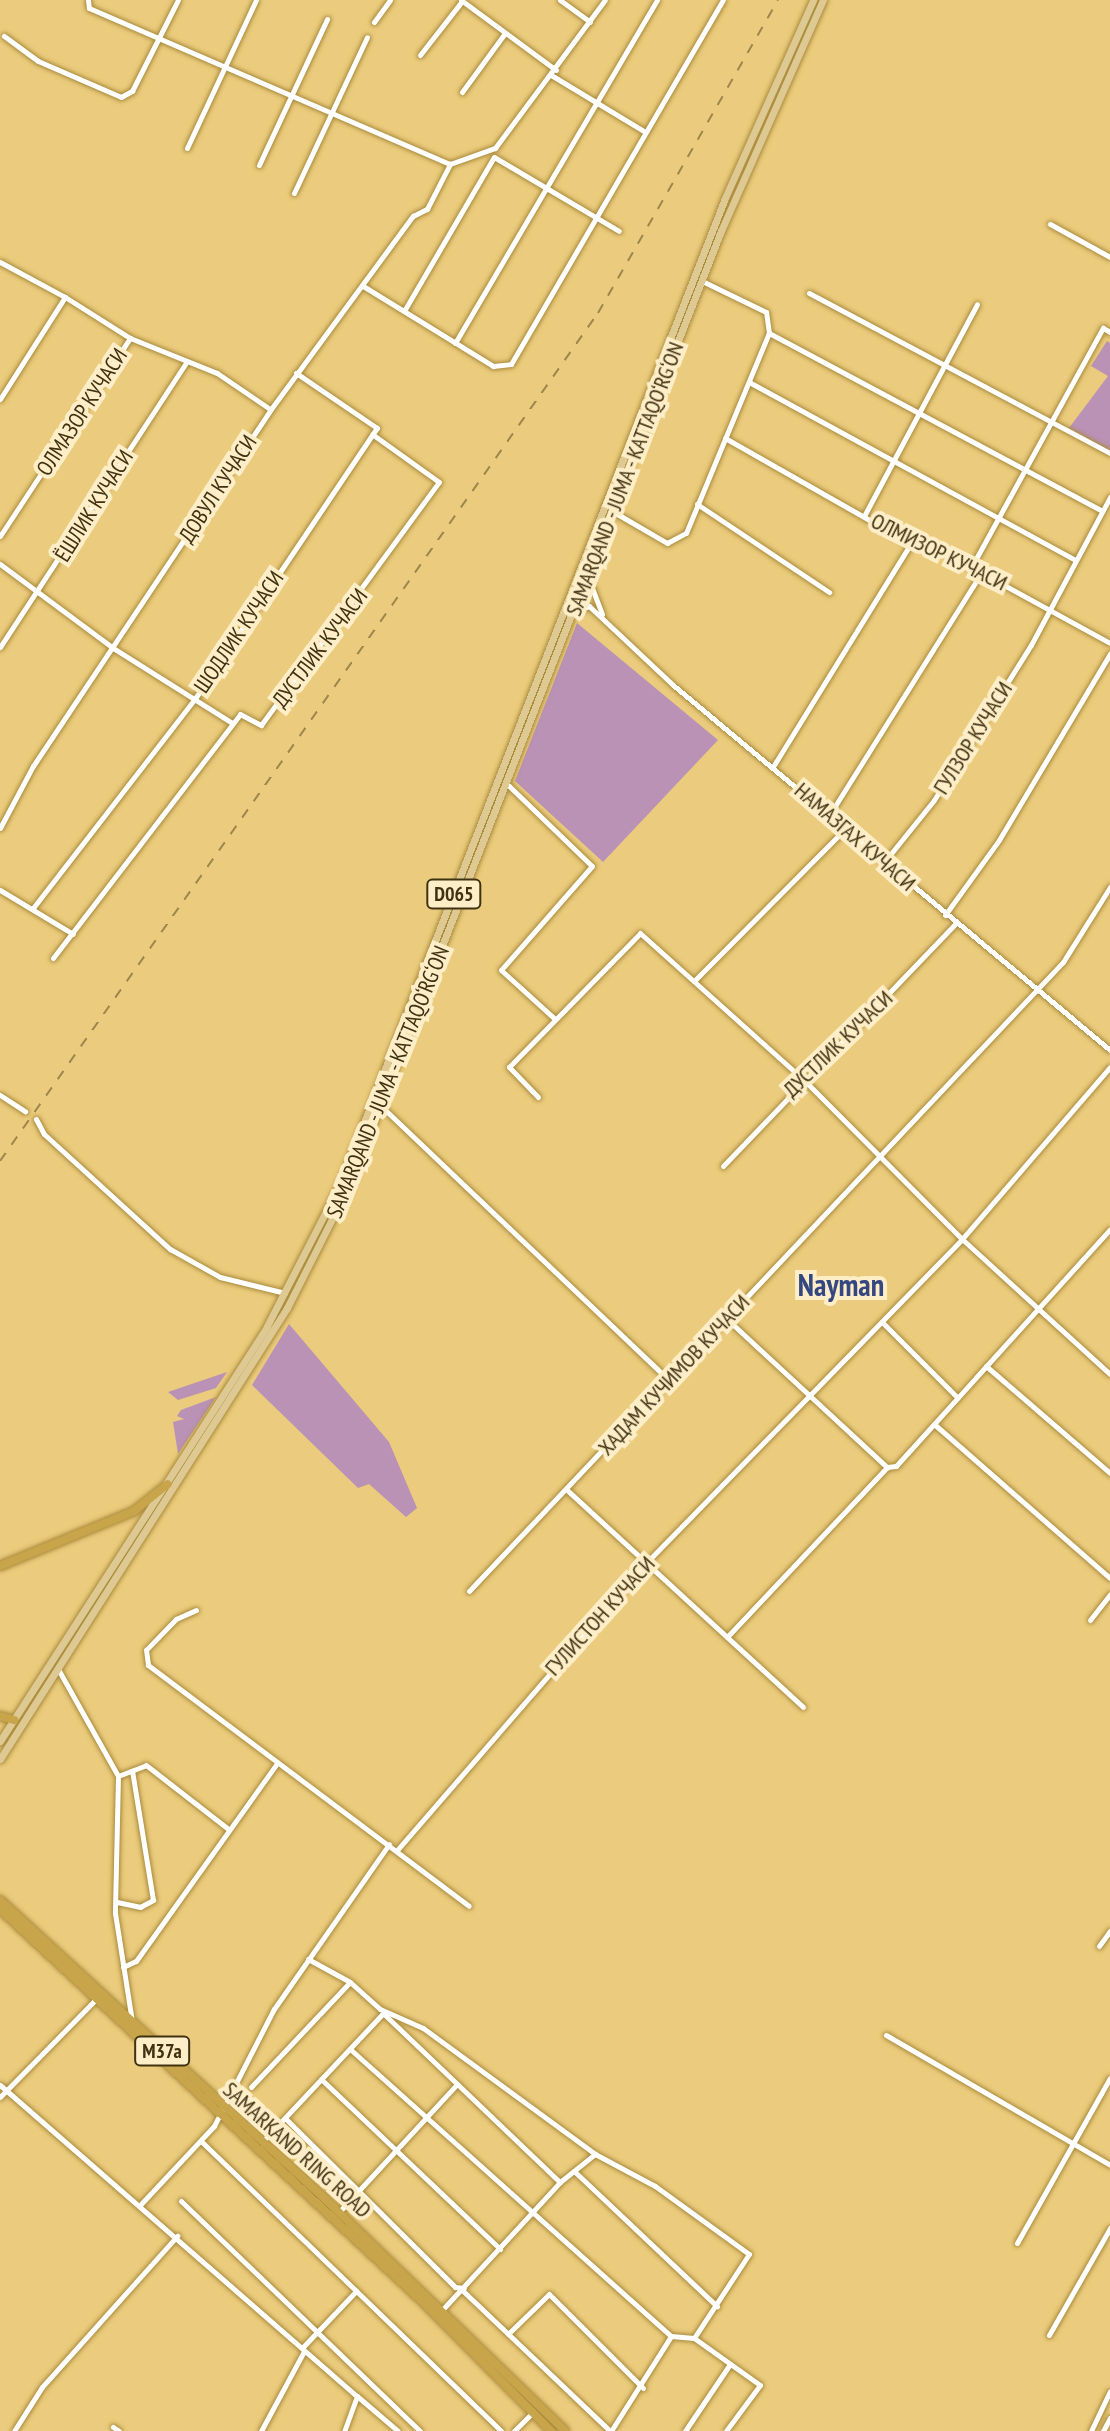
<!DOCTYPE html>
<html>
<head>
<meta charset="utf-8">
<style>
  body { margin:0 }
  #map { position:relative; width:1110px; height:2431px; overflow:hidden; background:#ebcb7d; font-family:"PT Sans Narrow",sans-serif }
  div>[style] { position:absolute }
  .green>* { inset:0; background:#b992b6 }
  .roads { filter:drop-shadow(0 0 2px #a98b3b) drop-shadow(0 0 2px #a98b3b) }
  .minor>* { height:5px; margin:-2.5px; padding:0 2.5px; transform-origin:2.5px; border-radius:2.5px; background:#fff }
  .major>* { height:7px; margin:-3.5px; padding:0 3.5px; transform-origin:3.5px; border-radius:3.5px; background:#dec993 }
  .highway>* { height:8px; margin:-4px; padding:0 4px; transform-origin:4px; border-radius:4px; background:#c8a54b }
  .rail>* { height:2px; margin-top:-1px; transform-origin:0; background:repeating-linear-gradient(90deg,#9d864c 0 10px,transparent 0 20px) }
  span { translate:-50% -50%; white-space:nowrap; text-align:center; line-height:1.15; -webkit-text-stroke:8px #feeec8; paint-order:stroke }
  .shield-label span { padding:2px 6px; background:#feeec8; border:2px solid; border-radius:6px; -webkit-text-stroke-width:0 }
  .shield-label { font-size:20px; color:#3f3211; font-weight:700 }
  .street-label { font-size:22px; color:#3f3211 }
  .district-label { font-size:30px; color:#344781; font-weight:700 }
</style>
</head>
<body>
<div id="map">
  <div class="green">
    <i style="clip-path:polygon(1107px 341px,1110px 343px,1110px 451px,1069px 428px,1108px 376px,1091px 366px)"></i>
    <i style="clip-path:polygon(577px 623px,718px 740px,603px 862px,515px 781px)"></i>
    <i style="clip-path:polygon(289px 1324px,389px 1442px,417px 1508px,406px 1517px,369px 1484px,358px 1488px,252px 1385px)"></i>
    <i style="clip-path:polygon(227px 1372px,216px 1388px,178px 1400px,168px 1392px)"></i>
    <i style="clip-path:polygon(216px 1397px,178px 1454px,173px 1422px,184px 1419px,177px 1416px,181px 1410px)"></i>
  </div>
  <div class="roads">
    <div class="minor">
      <i style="left:88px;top:0;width:8px;rotate:83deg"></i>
      <i style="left:89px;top:8px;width:393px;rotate:23.4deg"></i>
      <i style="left:461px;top:0;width:118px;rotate:36.4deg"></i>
      <i style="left:560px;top:0;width:37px;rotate:36deg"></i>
      <i style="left:374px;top:22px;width:27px;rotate:-54deg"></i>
      <i style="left:4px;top:36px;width:42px;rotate:36.3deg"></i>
      <i style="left:38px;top:61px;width:90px;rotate:23.4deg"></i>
      <i style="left:121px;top:97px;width:13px;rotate:-29deg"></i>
      <i style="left:132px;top:91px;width:102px;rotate:-63.2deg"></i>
      <i style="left:420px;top:55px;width:68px;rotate:-52.1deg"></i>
      <i style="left:551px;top:75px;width:110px;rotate:31.2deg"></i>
      <i style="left:462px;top:92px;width:73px;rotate:-53.9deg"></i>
      <i style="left:187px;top:148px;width:163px;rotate:-65deg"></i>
      <i style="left:494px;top:157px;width:145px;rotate:30.6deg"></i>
      <i style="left:450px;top:164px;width:48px;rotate:-19.6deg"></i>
      <i style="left:495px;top:148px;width:184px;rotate:-53.4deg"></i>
      <i style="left:259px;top:165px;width:161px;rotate:-65deg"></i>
      <i style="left:294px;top:193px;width:172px;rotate:-64.9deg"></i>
      <i style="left:1050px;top:224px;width:68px;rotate:28.8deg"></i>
      <i style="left:0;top:262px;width:74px;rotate:28.3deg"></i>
      <i style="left:363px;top:286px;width:153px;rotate:31.6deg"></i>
      <i style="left:493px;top:366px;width:18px;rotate:-6deg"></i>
      <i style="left:511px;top:364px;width:421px;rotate:-59.8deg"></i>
      <i style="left:809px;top:293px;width:341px;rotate:28deg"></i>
      <i style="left:404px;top:311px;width:178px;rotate:-59.7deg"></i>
      <i style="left:769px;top:333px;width:378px;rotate:28.1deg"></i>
      <i style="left:455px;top:343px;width:398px;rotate:-59.5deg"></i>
      <i style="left:749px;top:382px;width:372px;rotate:28.6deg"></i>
      <i style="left:0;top:399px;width:121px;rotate:-57.5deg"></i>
      <i style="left:65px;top:297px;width:77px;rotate:32.2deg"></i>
      <i style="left:725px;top:438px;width:205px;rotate:29.6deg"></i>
      <i style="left:903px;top:539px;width:26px;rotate:11deg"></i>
      <i style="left:929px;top:544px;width:206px;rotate:28.7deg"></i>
      <i style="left:697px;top:504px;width:159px;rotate:33.7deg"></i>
      <i style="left:612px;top:511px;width:64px;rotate:30.2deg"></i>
      <i style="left:667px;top:543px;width:21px;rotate:-28deg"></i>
      <i style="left:686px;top:533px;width:217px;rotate:-67.5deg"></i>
      <i style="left:769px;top:333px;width:21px;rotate:-98deg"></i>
      <i style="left:766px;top:312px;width:71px;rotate:-154.2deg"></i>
      <i style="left:864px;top:516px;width:240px;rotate:-61.9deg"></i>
      <i style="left:0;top:536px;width:237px;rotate:-56.7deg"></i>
      <i style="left:130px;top:338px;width:94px;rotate:21.9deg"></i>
      <i style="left:217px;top:373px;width:64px;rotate:34.2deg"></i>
      <i style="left:0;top:564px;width:141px;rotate:36.6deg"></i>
      <i style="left:113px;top:648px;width:141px;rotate:32.2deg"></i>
      <i style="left:972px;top:566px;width:272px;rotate:-61.2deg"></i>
      <i style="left:1103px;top:328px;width:8px;rotate:30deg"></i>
      <i style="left:587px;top:575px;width:42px;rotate:69deg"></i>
      <i style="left:573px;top:611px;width:17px;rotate:-17deg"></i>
      <i style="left:589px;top:606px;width:115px;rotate:43.2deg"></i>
      <i style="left:673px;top:685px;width:569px;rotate:39.87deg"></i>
      <i style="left:0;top:647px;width:339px;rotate:-56.8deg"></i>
      <i style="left:774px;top:765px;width:264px;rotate:-58.3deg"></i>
      <i style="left:507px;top:784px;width:118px;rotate:44deg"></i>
      <i style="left:592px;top:866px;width:138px;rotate:131.2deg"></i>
      <i style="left:501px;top:970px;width:73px;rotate:42.2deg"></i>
      <i style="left:830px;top:814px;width:286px;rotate:-57.9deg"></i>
      <i style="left:0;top:828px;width:70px;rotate:-62deg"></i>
      <i style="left:33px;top:766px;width:429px;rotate:-56.3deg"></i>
      <i style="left:271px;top:409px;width:240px;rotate:-53.7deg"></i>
      <i style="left:413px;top:216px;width:16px;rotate:-27deg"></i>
      <i style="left:427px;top:209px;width:51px;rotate:-62.9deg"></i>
      <i style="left:885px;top:861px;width:78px;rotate:-51.2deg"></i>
      <i style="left:934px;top:800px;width:183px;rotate:-58deg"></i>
      <i style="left:1031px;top:645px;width:168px;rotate:-61.9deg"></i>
      <i style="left:0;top:890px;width:85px;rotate:31.1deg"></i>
      <i style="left:33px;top:908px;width:263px;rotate:-52.3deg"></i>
      <i style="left:194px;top:700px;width:328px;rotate:-56.1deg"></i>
      <i style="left:377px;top:428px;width:98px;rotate:-145.8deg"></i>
      <i style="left:945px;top:915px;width:92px;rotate:-54.2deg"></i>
      <i style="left:999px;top:840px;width:217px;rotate:-59.2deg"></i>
      <i style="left:53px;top:958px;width:307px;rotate:-52.5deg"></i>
      <i style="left:240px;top:714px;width:24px;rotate:28deg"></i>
      <i style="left:261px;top:725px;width:301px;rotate:-53.8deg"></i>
      <i style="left:439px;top:482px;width:82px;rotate:-144.4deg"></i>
      <i style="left:694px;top:981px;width:216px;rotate:-45.2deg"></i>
      <i style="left:0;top:1095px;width:30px;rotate:33deg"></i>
      <i style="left:538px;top:1097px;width:42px;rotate:-134deg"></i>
      <i style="left:509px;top:1067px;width:187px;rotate:-45.6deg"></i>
      <i style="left:640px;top:933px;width:219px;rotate:41.9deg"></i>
      <i style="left:803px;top:1079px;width:226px;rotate:45.2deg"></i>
      <i style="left:962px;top:1239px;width:200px;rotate:42.4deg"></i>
      <i style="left:381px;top:1106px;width:399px;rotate:43.6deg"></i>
      <i style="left:36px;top:1119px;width:17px;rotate:62deg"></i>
      <i style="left:44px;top:1134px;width:171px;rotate:42.4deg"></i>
      <i style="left:170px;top:1249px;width:57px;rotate:29.2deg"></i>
      <i style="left:220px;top:1277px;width:67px;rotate:13.8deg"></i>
      <i style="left:723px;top:1166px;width:335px;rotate:-46.2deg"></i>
      <i style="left:728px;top:1320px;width:217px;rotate:42.8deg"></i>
      <i style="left:882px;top:1322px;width:107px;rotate:45deg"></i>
      <i style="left:986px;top:1366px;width:164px;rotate:40.8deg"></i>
      <i style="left:934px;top:1424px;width:234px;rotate:41.2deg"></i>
      <i style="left:566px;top:1489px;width:322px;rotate:42.6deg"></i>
      <i style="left:469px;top:1591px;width:865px;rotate:-46.64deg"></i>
      <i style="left:1063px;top:962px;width:89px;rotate:-57.9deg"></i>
      <i style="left:196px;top:1610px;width:22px;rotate:156deg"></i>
      <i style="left:176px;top:1619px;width:43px;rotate:134.1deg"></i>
      <i style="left:146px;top:1650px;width:15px;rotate:82deg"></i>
      <i style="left:148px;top:1665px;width:401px;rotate:36.9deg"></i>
      <i style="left:1090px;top:1620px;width:33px;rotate:-52deg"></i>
      <i style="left:727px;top:1637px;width:233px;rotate:-46.7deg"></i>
      <i style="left:887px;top:1467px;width:9px;rotate:-6deg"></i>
      <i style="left:896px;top:1466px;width:319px;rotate:-47.9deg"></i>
      <i style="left:58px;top:1669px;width:123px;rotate:60.7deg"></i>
      <i style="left:118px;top:1776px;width:30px;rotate:-21deg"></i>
      <i style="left:146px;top:1765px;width:103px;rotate:37.9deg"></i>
      <i style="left:118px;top:1776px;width:137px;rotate:91.3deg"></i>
      <i style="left:115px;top:1913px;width:109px;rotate:81.1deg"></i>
      <i style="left:398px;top:1849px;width:380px;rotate:-49.1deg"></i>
      <i style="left:647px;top:1562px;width:451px;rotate:-45.7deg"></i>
      <i style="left:962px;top:1239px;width:227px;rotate:-49.3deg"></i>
      <i style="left:117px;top:1902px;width:24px;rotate:12deg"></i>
      <i style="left:140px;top:1907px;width:15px;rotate:-28deg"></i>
      <i style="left:153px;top:1900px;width:131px;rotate:-99.2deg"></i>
      <i style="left:1099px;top:1946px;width:19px;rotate:-54deg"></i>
      <i style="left:308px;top:1959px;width:48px;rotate:28.7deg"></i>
      <i style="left:350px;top:1982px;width:40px;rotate:42deg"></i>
      <i style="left:380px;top:2009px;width:47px;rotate:23.8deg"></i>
      <i style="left:423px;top:2028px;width:213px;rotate:36.2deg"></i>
      <i style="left:595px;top:2154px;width:68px;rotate:28.1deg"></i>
      <i style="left:655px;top:2186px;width:116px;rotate:35.9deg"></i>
      <i style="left:749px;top:2254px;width:100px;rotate:123.2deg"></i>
      <i style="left:694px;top:2338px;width:81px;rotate:35.5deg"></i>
      <i style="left:760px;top:2385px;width:57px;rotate:126.5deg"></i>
      <i style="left:123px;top:1967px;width:14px;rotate:-25deg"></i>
      <i style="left:136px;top:1961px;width:243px;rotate:-54.5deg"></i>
      <i style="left:385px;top:2015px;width:242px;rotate:43.7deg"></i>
      <i style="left:886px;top:2035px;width:259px;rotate:30.1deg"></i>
      <i style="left:350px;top:2049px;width:431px;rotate:41.8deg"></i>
      <i style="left:321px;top:2079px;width:247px;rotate:43.5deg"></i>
      <i style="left:0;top:2085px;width:473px;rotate:41.1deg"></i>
      <i style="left:357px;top:2396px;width:37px;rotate:110deg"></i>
      <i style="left:251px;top:2087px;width:144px;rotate:-46.7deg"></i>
      <i style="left:0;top:2097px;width:139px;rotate:-45.6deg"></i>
      <i style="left:285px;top:2118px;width:240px;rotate:44.8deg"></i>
      <i style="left:455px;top:2287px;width:9px;rotate:6deg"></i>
      <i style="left:263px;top:2141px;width:175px;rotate:-46.8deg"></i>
      <i style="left:202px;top:2142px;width:416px;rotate:44deg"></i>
      <i style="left:574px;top:2171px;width:197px;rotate:43.4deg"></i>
      <i style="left:181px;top:2201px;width:332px;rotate:43.9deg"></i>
      <i style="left:141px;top:2204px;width:107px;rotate:-46.9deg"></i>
      <i style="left:214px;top:2126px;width:131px;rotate:-62.9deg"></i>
      <i style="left:274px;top:2009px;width:201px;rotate:-55.1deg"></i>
      <i style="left:339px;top:2212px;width:174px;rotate:-47.3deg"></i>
      <i style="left:1017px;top:2243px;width:189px;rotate:-60.6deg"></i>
      <i style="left:462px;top:2290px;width:204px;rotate:43.6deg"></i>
      <i style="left:442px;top:2310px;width:174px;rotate:-47.3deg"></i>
      <i style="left:560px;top:2182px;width:45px;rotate:-38.7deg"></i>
      <i style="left:508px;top:2334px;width:57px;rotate:-44.3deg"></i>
      <i style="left:549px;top:2294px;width:133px;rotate:45deg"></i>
      <i style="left:1049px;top:2335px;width:123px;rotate:-60.3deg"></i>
      <i style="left:302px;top:2348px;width:79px;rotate:-46.5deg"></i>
      <i style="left:357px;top:2396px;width:54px;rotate:40.5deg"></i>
      <i style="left:113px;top:2427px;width:7px;rotate:34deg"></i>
      <i style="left:14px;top:2431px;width:52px;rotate:-57.5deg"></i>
      <i style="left:42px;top:2387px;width:203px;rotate:-48.2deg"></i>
      <i style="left:261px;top:2431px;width:91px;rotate:-61.7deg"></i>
      <i style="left:514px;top:2431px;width:27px;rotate:-45deg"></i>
      <i style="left:611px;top:2431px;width:112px;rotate:-57.7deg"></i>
      <i style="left:671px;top:2336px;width:23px;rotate:5deg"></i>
      <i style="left:685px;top:2431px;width:81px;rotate:-56.1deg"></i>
      <i style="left:1091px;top:2431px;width:44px;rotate:-64.6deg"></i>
      <i style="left:1103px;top:2431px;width:15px;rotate:-62deg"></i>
    </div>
    <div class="major">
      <i style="left:0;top:1741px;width:493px;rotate:-57.2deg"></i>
      <i style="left:267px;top:1326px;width:160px;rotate:-62.8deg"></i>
      <i style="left:340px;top:1184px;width:1058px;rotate:-68.67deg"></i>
      <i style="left:725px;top:198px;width:217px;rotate:-66deg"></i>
      <i style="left:0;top:1759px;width:535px;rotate:-57.53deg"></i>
      <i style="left:287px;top:1308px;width:136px;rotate:-63.2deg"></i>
      <i style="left:348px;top:1187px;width:1026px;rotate:-68.69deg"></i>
      <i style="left:721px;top:231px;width:253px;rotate:-66.2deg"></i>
    </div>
    <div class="highway">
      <i style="left:0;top:1566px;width:145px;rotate:-22.3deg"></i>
      <i style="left:134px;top:1511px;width:43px;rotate:-38.5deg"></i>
      <i style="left:0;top:1716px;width:15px;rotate:16deg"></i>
      <i style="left:0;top:1900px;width:443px;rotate:42.6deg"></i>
      <i style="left:326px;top:2200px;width:332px;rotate:44deg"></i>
      <i style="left:0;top:1909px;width:577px;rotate:42.89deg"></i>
      <i style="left:423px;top:2302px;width:182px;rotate:45.2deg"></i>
    </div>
  </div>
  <div class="rail">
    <i style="left:0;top:1161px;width:1038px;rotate:-54.81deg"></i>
    <i style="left:598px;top:313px;width:361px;rotate:-60.1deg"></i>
  </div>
  <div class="shield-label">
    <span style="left:454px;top:894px">D065</span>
    <span style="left:162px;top:2051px">M37a</span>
  </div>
  <div class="street-label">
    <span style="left:82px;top:412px;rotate:-57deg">ОЛМАЗОР КУЧАСИ</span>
    <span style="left:625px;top:479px;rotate:-69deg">SAMARQAND - JUMA - KATTAQO‘RG‘ON</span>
    <span style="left:218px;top:489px;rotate:-57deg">ДОВУЛ КУЧАСИ</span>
    <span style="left:94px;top:506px;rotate:-58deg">ЁШЛИК КУЧАСИ</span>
    <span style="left:939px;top:552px;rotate:26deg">ОЛМИЗОР КУЧАСИ</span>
    <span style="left:239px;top:632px;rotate:-56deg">ШОДЛИК КУЧАСИ</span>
    <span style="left:320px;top:648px;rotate:-53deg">ДУСТЛИК КУЧАСИ</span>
    <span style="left:973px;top:738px;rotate:-58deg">ГУЛЗОР КУЧАСИ</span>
    <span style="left:855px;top:837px;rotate:41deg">НАМАЗГАХ КУЧАСИ</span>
    <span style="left:838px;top:1044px;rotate:-44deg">ДУСТЛИК КУЧАСИ</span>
    <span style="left:388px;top:1082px;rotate:-68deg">SAMARQAND - JUMA - KATTAQO‘RG‘ON</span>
    <span style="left:674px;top:1375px;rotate:-47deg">ХАДАМ КУЧИМОВ КУЧАСИ</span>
    <span style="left:600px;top:1616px;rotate:-48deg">ГУЛИСТОН КУЧАСИ</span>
    <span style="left:297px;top:2150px;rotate:42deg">SAMARKAND RING ROAD</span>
  </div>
  <div class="district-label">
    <span style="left:841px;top:1285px">Nayman</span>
  </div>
</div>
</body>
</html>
